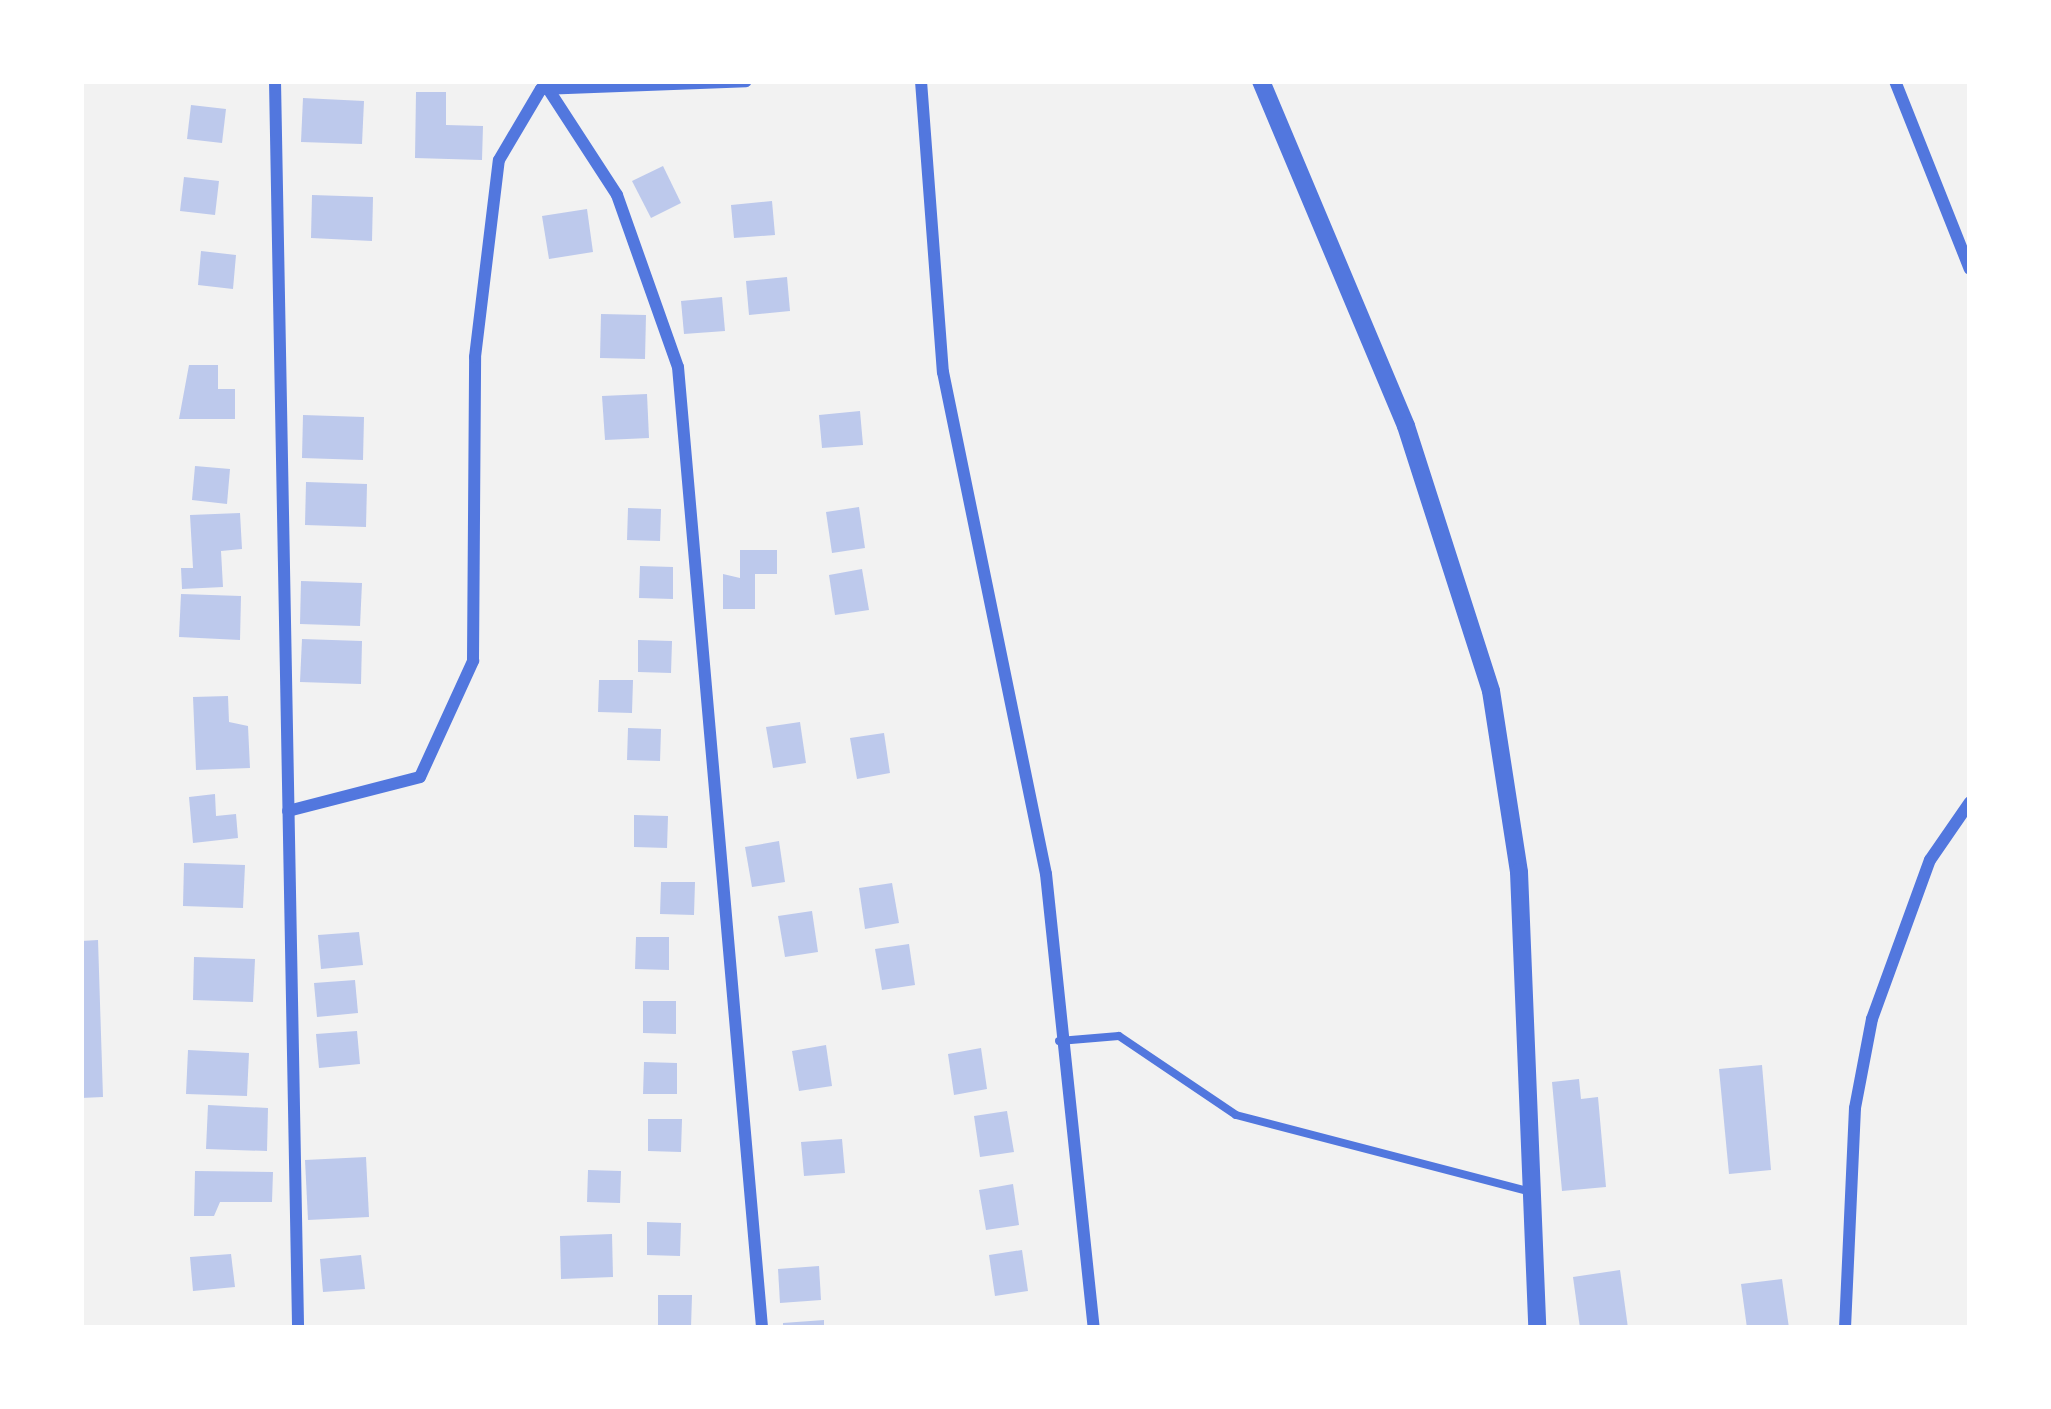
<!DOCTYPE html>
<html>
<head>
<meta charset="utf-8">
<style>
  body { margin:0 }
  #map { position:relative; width:2051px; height:1409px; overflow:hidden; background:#f2f2f2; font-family:"PT Sans Narrow",sans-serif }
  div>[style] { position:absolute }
  .building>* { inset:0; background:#bdc9ec }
  .service>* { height:8px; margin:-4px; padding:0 4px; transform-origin:4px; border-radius:4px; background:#5277de }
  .minor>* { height:12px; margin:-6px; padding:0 6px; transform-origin:6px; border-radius:6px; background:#5277de }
  .tertiary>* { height:18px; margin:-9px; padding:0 9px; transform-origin:9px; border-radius:9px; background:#5277de }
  span { translate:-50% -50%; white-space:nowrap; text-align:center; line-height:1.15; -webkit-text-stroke:9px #fff; paint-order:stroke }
  .frame { position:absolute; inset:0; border:84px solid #fff; pointer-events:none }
</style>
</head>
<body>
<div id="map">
  <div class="building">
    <i style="clip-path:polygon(416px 92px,446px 92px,446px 125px,483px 126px,482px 160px,415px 158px)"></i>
    <i style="clip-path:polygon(303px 98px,364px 101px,362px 144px,301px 142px)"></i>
    <i style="clip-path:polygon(191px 105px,226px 109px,222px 143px,187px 139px)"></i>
    <i style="clip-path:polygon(663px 166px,681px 203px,651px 218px,632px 181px)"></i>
    <i style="clip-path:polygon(184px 177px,219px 181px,215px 215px,180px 211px)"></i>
    <i style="clip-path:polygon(312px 195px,373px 197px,372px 241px,311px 238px)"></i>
    <i style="clip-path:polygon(772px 201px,775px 235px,734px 238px,731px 205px)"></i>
    <i style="clip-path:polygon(587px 209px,593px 252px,549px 259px,542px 216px)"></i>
    <i style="clip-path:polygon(201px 251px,236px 255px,233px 289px,198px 285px)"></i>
    <i style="clip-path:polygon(787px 277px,790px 311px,749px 315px,746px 281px)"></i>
    <i style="clip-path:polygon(722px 297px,725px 331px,684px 334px,681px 301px)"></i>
    <i style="clip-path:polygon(601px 314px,646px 315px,645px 359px,600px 358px)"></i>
    <i style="clip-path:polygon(189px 365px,218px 365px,218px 389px,235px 389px,235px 419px,179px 419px)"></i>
    <i style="clip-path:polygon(647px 394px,649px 438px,605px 440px,602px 396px)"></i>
    <i style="clip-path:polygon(860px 411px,863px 445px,822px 448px,819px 415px)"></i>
    <i style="clip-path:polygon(303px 415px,364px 417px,363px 460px,302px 458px)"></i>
    <i style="clip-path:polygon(195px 466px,230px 469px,227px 504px,192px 500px)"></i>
    <i style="clip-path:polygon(306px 482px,367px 484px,366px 527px,305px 525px)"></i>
    <i style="clip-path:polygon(859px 507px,865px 548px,832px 553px,826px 512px)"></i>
    <i style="clip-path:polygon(628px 508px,661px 509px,660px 541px,627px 540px)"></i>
    <i style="clip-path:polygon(240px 513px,242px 549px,221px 551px,223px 587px,182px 589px,181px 568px,193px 568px,190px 515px)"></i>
    <i style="clip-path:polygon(740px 550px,777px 550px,777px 574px,755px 574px,755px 609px,723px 609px,723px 574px,740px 578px)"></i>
    <i style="clip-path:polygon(640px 566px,673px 567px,673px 599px,639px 598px)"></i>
    <i style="clip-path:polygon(862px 569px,869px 610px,835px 615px,829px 575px)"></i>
    <i style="clip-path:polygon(301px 581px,362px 583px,360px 626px,300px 624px)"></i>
    <i style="clip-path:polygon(181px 594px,241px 596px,240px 640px,179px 637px)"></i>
    <i style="clip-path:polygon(302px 639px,362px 641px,361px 684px,300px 682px)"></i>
    <i style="clip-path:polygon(638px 640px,672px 641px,671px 673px,638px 672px)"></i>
    <i style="clip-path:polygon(599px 680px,633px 680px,632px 713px,598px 712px)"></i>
    <i style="clip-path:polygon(228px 696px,229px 722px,248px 726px,250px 768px,196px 770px,193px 697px)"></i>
    <i style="clip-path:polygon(800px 722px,806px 763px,773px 768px,766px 727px)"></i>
    <i style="clip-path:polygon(628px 728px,661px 729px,660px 761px,627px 760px)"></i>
    <i style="clip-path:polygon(884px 733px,890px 773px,857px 779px,850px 738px)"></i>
    <i style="clip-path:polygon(215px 794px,216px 816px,236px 814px,238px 838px,193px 843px,189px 797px)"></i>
    <i style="clip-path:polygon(634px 815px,668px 816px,667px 848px,634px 847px)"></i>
    <i style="clip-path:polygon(779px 841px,785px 882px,752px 887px,745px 847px)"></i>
    <i style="clip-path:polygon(184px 863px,245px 865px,243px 908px,183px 906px)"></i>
    <i style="clip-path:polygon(661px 882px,695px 882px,694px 915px,660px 914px)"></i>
    <i style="clip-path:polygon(892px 883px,899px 923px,865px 929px,859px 888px)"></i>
    <i style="clip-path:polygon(812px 911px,818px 952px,785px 957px,778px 916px)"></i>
    <i style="clip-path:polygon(359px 932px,363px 965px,321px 969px,318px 935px)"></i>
    <i style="clip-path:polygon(636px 937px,669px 937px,669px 970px,635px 969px)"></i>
    <i style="clip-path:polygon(98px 940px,103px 1097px,81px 1098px,81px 941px)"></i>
    <i style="clip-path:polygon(909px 944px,915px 985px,882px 990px,875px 949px)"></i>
    <i style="clip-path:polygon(194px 957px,255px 959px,253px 1002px,193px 1000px)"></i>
    <i style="clip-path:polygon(355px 980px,358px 1013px,317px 1017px,314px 983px)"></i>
    <i style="clip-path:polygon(643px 1001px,676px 1001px,676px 1034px,643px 1033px)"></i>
    <i style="clip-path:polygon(357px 1031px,360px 1064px,319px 1068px,316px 1034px)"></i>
    <i style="clip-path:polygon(826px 1045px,832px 1086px,799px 1091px,792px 1051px)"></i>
    <i style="clip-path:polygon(981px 1048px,987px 1089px,954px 1095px,948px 1054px)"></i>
    <i style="clip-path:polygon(188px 1050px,249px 1053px,247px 1096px,186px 1094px)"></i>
    <i style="clip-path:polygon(644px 1062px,677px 1063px,677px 1094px,643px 1094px)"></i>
    <i style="clip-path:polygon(1762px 1065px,1771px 1170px,1729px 1174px,1719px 1069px)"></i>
    <i style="clip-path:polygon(1579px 1079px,1581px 1099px,1598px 1097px,1606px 1187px,1562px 1191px,1552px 1082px)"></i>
    <i style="clip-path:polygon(208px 1105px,268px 1108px,267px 1151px,206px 1149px)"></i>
    <i style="clip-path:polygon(1007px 1111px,1014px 1152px,980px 1157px,974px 1116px)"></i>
    <i style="clip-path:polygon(648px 1119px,682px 1119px,681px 1152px,648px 1151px)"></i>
    <i style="clip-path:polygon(842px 1139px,845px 1173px,804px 1176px,801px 1142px)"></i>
    <i style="clip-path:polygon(366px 1157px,369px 1217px,308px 1220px,305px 1160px)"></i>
    <i style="clip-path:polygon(588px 1170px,621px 1171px,620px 1203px,587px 1202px)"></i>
    <i style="clip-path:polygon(195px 1171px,273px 1172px,272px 1202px,220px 1202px,214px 1216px,194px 1216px)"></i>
    <i style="clip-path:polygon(1013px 1184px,1019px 1225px,986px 1230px,979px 1190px)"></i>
    <i style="clip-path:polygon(647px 1222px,681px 1223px,680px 1256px,647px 1255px)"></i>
    <i style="clip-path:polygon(612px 1234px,613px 1277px,561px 1279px,560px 1236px)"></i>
    <i style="clip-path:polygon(1022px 1250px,1028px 1291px,995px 1296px,989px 1255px)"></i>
    <i style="clip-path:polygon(231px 1254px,235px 1287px,193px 1291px,190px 1257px)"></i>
    <i style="clip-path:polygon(361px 1255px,365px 1289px,323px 1292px,320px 1259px)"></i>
    <i style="clip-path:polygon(819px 1266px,821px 1300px,780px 1303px,778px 1269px)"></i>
    <i style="clip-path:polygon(1620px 1270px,1628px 1328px,1580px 1328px,1573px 1277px)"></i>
    <i style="clip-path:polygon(1782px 1279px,1789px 1328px,1747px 1328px,1741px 1284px)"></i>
    <i style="clip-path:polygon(658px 1295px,692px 1295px,691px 1328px,658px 1327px)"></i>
    <i style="clip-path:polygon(824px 1320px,824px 1328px,783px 1328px,783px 1323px)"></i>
  </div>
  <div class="service">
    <i style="left:1059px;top:1041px;width:60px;rotate:-4.8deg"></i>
    <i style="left:1119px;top:1036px;width:141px;rotate:34deg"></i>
    <i style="left:1236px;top:1115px;width:306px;rotate:14.6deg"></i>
  </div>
  <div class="minor">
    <i style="left:275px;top:81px;width:1247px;rotate:88.94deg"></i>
    <i style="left:543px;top:81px;width:136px;rotate:57deg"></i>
    <i style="left:617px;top:195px;width:182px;rotate:70.5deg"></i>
    <i style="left:678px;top:367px;width:965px;rotate:85deg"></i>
    <i style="left:921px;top:81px;width:292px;rotate:85.7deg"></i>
    <i style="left:943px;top:372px;width:512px;rotate:78.41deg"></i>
    <i style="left:1046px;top:874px;width:457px;rotate:84deg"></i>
    <i style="left:1895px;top:81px;width:202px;rotate:68.3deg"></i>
    <i style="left:288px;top:811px;width:136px;rotate:-14.4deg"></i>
    <i style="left:420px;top:777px;width:128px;rotate:-65.4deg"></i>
    <i style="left:473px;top:661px;width:304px;rotate:-89.6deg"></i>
    <i style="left:475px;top:357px;width:198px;rotate:-83.1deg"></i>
    <i style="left:499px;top:160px;width:82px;rotate:-59.4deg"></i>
    <i style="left:541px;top:89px;width:205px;rotate:-2.2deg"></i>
    <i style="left:1845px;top:1328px;width:220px;rotate:-87.4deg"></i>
    <i style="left:1855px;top:1108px;width:91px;rotate:-79.2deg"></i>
    <i style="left:1872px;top:1019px;width:169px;rotate:-70deg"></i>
    <i style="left:1930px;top:860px;width:70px;rotate:-55.4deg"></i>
  </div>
  <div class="tertiary">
    <i style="left:1261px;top:81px;width:374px;rotate:67.2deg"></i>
    <i style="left:1406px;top:426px;width:278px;rotate:72.2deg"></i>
    <i style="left:1491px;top:691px;width:183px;rotate:81.2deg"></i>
    <i style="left:1519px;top:872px;width:456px;rotate:87.7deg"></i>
  </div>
  <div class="frame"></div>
</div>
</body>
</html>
